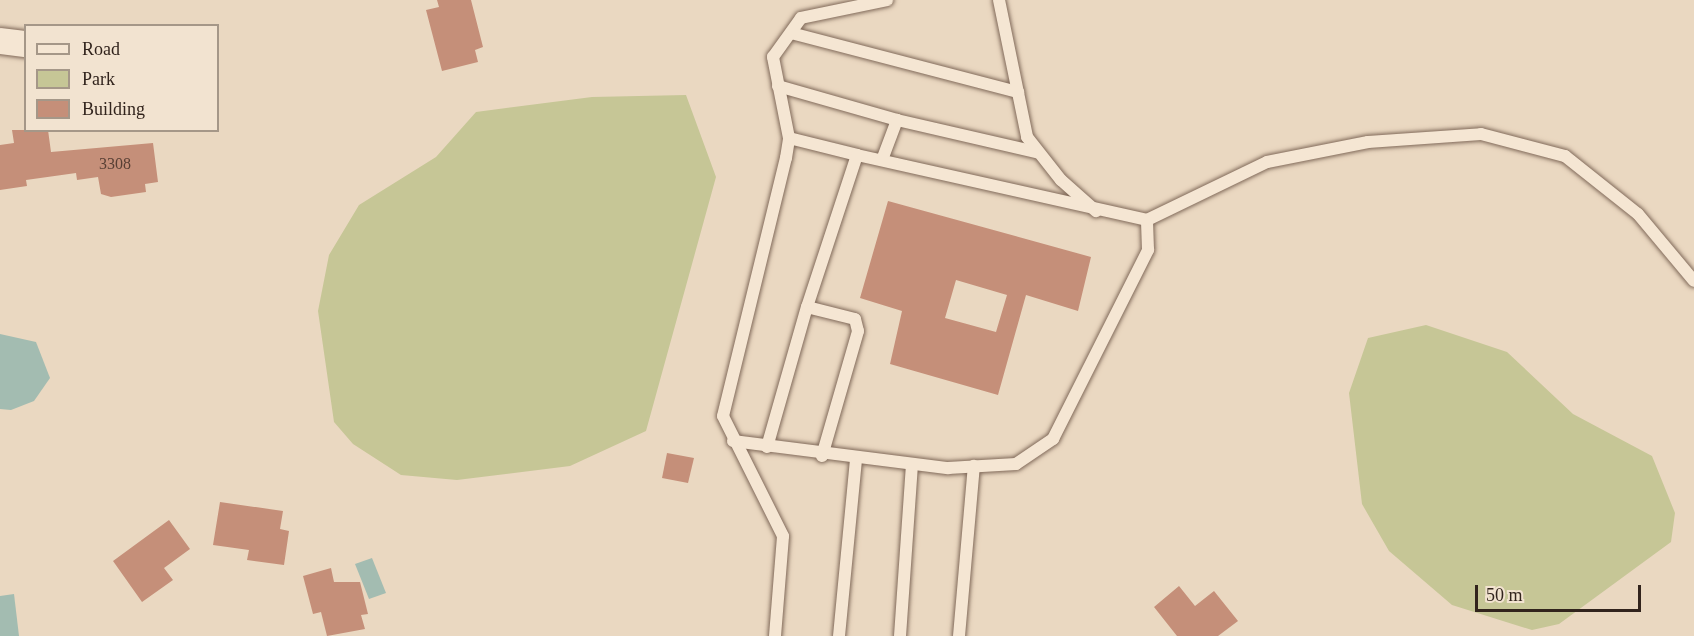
<!DOCTYPE html>
<html>
<head>
<meta charset="utf-8">
<style>
  body { margin:0 }
  #map { position:relative; width:1694px; height:636px; overflow:hidden; background:#ead8c1; font-family:Georgia,serif }
  div>[style] { position:absolute }
  .green>* { inset:0; background:#c6c696 }
  .water>* { inset:0; background:#a3bcb1 }
  .building>* { inset:0; background:#c58f79 }
  .roads { filter:drop-shadow(0 0 2px #816a5a) drop-shadow(0 0 2px #816a5a) }
  .lane>* { height:12px; margin:-6px; padding:0 6px; transform-origin:6px; border-radius:6px; background:#f5e6d3 }
  .street>* { height:26px; margin:-13px; padding:0 13px; transform-origin:13px; border-radius:13px; background:#f5e6d3 }
  span { translate:-50% -50%; white-space:nowrap; text-align:center; line-height:1.15; -webkit-text-stroke:5px #f2e3d0; paint-order:stroke }
  .number-label { font-size:16px; color:#573f34 }
  .number-label span { -webkit-text-stroke-width:0 }
  .legend { position:absolute; left:24px; top:24px; width:195px; height:108px; box-sizing:border-box; background:#f2e3d0; border:2px solid #a59788; margin:0; padding:8px 10px; list-style:none; font-size:18px; color:#32241d }
  .legend li { display:flex; align-items:center; gap:12px; height:30px }
  .legend b { width:30px; border:2px solid #a59788 }
  .scale { position:absolute; left:1475px; top:585px; width:166px; height:27px; box-sizing:border-box; border:3px solid #32241d; border-top:0; padding-left:8px; font-size:18px; line-height:21px; white-space:nowrap; color:#32241d; -webkit-text-stroke:4px #f2e3d0; paint-order:stroke }
</style>
</head>
<body>
<div id="map">
  <div class="green">
    <i style="clip-path:polygon(686px 95px,716px 177px,646px 431px,570px 466px,457px 480px,401px 475px,353px 444px,334px 422px,318px 311px,329px 255px,359px 205px,436px 157px,476px 112px,592px 97px)"></i>
    <i style="clip-path:polygon(1426px 325px,1507px 352px,1573px 414px,1652px 456px,1675px 513px,1671px 542px,1559px 624px,1532px 630px,1452px 605px,1389px 551px,1362px 504px,1349px 393px,1368px 338px)"></i>
  </div>
  <div class="water">
    <i style="clip-path:polygon(0 334px,36px 342px,50px 378px,34px 401px,11px 410px,0 409px)"></i>
    <i style="clip-path:polygon(372px 558px,386px 593px,369px 599px,355px 564px)"></i>
    <i style="clip-path:polygon(14px 594px,19px 636px,0 636px,0 596px)"></i>
  </div>
  <div class="building">
    <i style="clip-path:polygon(437px 0,471px 0,483px 47px,475px 50px,478px 62px,442px 71px,426px 10px,439px 7px)"></i>
    <i style="clip-path:polygon(12px 130px,48px 130px,51px 152px,153px 143px,158px 182px,145px 184px,146px 192px,111px 197px,101px 194px,98px 177px,77px 180px,76px 173px,26px 180px,27px 186px,0 190px,0 145px,14px 143px)"></i>
    <i style="clip-path:polygon(evenodd,888px 201px,1091px 257px,1078px 311px,1026px 295px,998px 395px,890px 364px,902px 311px,860px 298px,888px 201px,956px 280px,1007px 295px,996px 332px,945px 318px,956px 280px)"></i>
    <i style="clip-path:polygon(667px 453px,694px 458px,688px 483px,662px 478px)"></i>
    <i style="clip-path:polygon(220px 502px,283px 511px,280px 529px,289px 531px,284px 565px,247px 560px,249px 550px,213px 545px)"></i>
    <i style="clip-path:polygon(169px 520px,190px 549px,164px 568px,173px 580px,142px 602px,113px 561px)"></i>
    <i style="clip-path:polygon(331px 568px,334px 582px,360px 582px,368px 614px,361px 615px,365px 629px,327px 636px,321px 612px,313px 614px,303px 576px)"></i>
    <i style="clip-path:polygon(1179px 586px,1195px 606px,1214px 591px,1238px 621px,1218px 636px,1177px 636px,1154px 607px)"></i>
  </div>
  <div class="roads">
    <div class="lane">
      <i style="left:999px;top:0;width:140px;rotate:78.4deg"></i>
      <i style="left:1027px;top:137px;width:55px;rotate:51.7deg"></i>
      <i style="left:1061px;top:180px;width:47px;rotate:41.5deg"></i>
      <i style="left:791px;top:33px;width:235px;rotate:14.6deg"></i>
      <i style="left:778px;top:86px;width:124px;rotate:15.9deg"></i>
      <i style="left:789px;top:138px;width:70px;rotate:14deg"></i>
      <i style="left:882px;top:160px;width:43px;rotate:-69.4deg"></i>
      <i style="left:897px;top:120px;width:143px;rotate:13deg"></i>
      <i style="left:733px;top:441px;width:217px;rotate:7.2deg"></i>
      <i style="left:948px;top:468px;width:68px;rotate:-3.4deg"></i>
      <i style="left:1016px;top:464px;width:45px;rotate:-34deg"></i>
      <i style="left:1053px;top:439px;width:212px;rotate:-63.3deg"></i>
      <i style="left:1148px;top:250px;width:30px;rotate:-92deg"></i>
      <i style="left:767px;top:447px;width:146px;rotate:-74.1deg"></i>
      <i style="left:822px;top:456px;width:130px;rotate:-73.9deg"></i>
      <i style="left:858px;top:331px;width:12px;rotate:-104deg"></i>
      <i style="left:855px;top:319px;width:49px;rotate:-166deg"></i>
      <i style="left:807px;top:307px;width:160px;rotate:-71.8deg"></i>
      <i style="left:857px;top:155px;width:297px;rotate:12.6deg"></i>
      <i style="left:1147px;top:220px;width:133px;rotate:-25.8deg"></i>
      <i style="left:1267px;top:162px;width:103px;rotate:-11.2deg"></i>
      <i style="left:1368px;top:142px;width:113px;rotate:-4deg"></i>
      <i style="left:1481px;top:134px;width:87px;rotate:14.7deg"></i>
      <i style="left:1565px;top:156px;width:93px;rotate:38.5deg"></i>
      <i style="left:1638px;top:214px;width:87px;rotate:50.1deg"></i>
      <i style="left:775px;top:636px;width:100px;rotate:-85.4deg"></i>
      <i style="left:783px;top:536px;width:134px;rotate:-116.6deg"></i>
      <i style="left:723px;top:416px;width:266px;rotate:-76.3deg"></i>
      <i style="left:786px;top:158px;width:20px;rotate:-81deg"></i>
      <i style="left:789px;top:138px;width:83px;rotate:-101.2deg"></i>
      <i style="left:773px;top:57px;width:48px;rotate:-54.3deg"></i>
      <i style="left:801px;top:18px;width:88px;rotate:-11.8deg"></i>
      <i style="left:839px;top:636px;width:178px;rotate:-84.5deg"></i>
      <i style="left:900px;top:636px;width:172px;rotate:-86deg"></i>
      <i style="left:959px;top:636px;width:171px;rotate:-85deg"></i>
    </div>
    <div class="street">
      <i style="left:0;top:41px;width:26px;rotate:7deg"></i>
    </div>
  </div>
  <div class="number-label">
    <span style="left:115px;top:164px">3308</span>
  </div>
  <ul class="legend">
  <li><b style="height:8px;background:#f5e6d3"></b>Road</li>
  <li><b style="height:16px;background:#c6c696"></b>Park</li>
  <li><b style="height:16px;background:#c58f79"></b>Building</li>
  </ul>
  <div class="scale">50 m</div>
</div>
</body>
</html>
